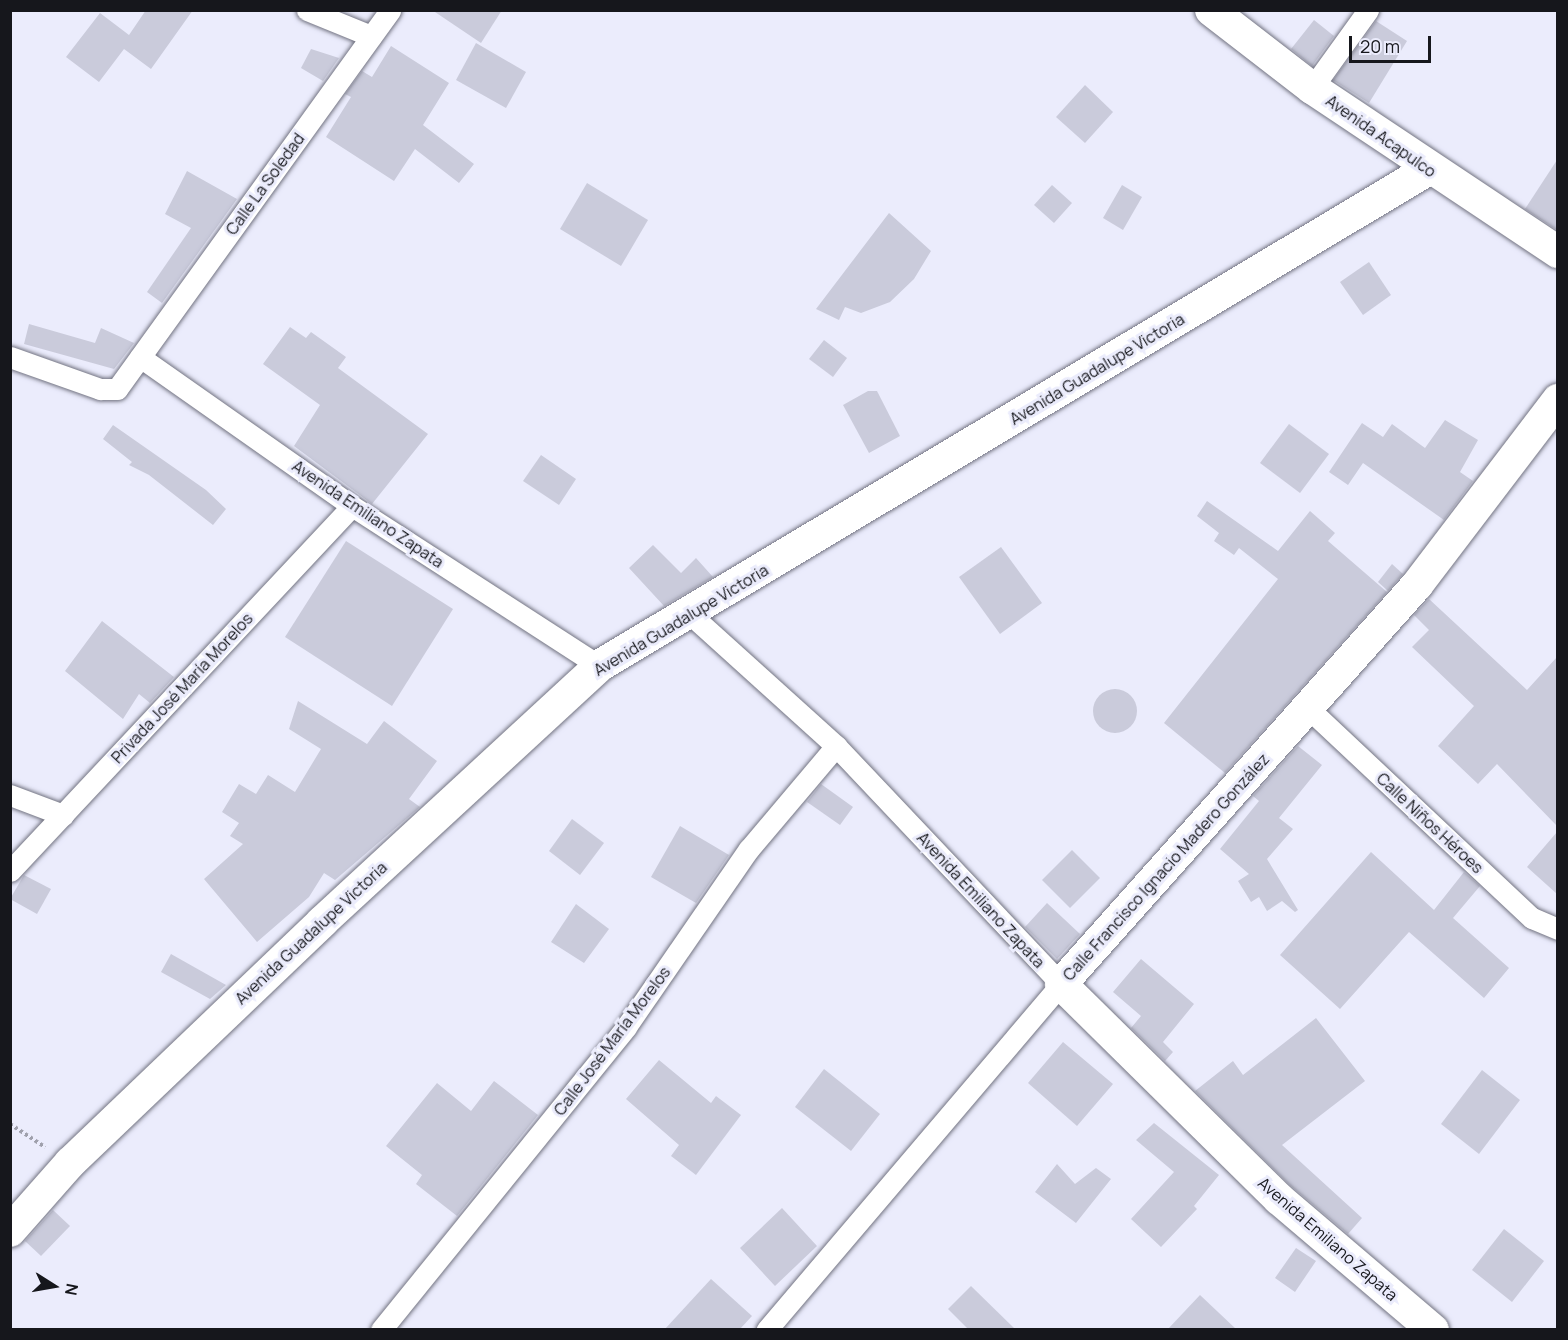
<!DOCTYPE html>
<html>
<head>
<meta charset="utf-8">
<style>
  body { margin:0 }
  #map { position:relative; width:1568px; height:1340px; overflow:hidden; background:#ebecfc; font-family:Manrope,sans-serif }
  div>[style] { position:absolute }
  .building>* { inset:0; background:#cacbdb }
  .round { border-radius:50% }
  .path>* { height:4px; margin-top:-2px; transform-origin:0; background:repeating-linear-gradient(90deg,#9fa0ac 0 3px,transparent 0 6px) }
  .roads { filter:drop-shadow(0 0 2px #727381) drop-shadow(0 0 2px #727381) }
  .street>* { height:21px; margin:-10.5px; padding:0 10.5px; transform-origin:10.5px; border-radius:10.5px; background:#fff }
  .secondary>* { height:32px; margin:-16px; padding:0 16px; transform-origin:16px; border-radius:16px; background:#fff }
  span { translate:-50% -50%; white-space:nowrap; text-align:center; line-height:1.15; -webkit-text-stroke:6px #ebecfc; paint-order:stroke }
  .street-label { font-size:16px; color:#16171c }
  .frame { position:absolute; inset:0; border:12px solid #16171c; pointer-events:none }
  .north { position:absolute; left:24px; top:1256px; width:60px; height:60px; -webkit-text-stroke:4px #ebecfc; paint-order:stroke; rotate:101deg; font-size:16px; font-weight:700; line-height:24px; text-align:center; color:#16171c }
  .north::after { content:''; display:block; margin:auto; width:21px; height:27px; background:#16171c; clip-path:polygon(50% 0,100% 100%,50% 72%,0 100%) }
  .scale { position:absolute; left:1349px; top:36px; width:82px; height:27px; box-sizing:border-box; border:3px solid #16171c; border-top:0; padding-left:8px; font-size:18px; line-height:21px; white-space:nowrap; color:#16171c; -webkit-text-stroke:4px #ebecfc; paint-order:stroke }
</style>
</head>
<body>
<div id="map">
  <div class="building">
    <i style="clip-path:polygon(146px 10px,193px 10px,151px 69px,124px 49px,99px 82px,66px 57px,100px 13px,129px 35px)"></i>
    <i style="clip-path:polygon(432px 10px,502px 10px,481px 43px)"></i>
    <i style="clip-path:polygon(1314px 20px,1334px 36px,1312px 66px,1291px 49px)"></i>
    <i style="clip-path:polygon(1376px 21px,1407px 41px,1369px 103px,1333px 80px)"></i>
    <i style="clip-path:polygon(476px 43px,526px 72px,506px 108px,456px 80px)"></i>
    <i style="clip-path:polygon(391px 46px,449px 83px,423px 125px,474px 164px,459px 183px,415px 149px,394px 181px,326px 137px,351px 97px,345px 94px,362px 71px,372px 77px)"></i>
    <i style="clip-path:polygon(311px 49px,339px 58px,323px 81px,301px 68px)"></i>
    <i style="clip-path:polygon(1085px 85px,1113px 112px,1085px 143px,1056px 117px)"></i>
    <i style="clip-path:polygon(1557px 160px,1557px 230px,1525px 209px)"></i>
    <i style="clip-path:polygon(187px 171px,237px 199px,162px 303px,147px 292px,191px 228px,165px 214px)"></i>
    <i style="clip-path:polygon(587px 183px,648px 220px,621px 266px,560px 229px)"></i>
    <i style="clip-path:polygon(1052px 185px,1072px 203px,1054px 223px,1034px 205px)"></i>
    <i style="clip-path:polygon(1122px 185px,1142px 197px,1123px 230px,1103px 218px)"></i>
    <i style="clip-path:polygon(889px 213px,931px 251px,914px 279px,890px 302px,861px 313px,845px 307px,839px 320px,816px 309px)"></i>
    <i style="clip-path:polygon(1369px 262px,1391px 295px,1363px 315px,1340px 282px)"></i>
    <i style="clip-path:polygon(29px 324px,95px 343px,101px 328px,134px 343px,114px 369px,24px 344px)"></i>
    <i style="clip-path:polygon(290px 327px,306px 338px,311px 332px,346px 357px,338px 368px,428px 434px,372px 504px,294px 446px,320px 405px,263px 364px)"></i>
    <i style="clip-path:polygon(824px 340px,847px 358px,833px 377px,809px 359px)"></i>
    <i style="clip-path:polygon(868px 391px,877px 391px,900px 436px,869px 453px,843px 405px)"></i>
    <i style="clip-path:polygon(1445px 420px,1478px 440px,1460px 472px,1473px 481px,1444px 520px,1363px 463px,1348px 485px,1329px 472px,1362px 423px,1383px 437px,1392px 424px,1425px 448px)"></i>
    <i style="clip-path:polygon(1289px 424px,1329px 454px,1300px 493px,1260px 463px)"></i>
    <i style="clip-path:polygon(113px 425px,206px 490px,226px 509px,213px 525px,149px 475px,129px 465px,132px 462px,103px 439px)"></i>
    <i style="clip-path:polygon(541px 455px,576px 479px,559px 505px,523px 481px)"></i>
    <i style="clip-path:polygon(1207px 501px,1278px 551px,1310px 511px,1335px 533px,1328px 541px,1387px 592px,1225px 773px,1164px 723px,1278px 579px,1239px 548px,1234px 555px,1214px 541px,1219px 533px,1197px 516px)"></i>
    <i style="clip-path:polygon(346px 541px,453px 609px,392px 706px,285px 637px)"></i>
    <i style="clip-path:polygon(653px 545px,681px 573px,696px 558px,713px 577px,664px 606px,629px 568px)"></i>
    <i style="clip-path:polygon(1001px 547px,1042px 603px,1000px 634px,959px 577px)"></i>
    <i style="clip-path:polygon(1392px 564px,1403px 574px,1388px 591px,1378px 582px)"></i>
    <i style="clip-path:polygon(1429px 599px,1527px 690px,1557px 657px,1557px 826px,1497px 764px,1478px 784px,1438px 746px,1474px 706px,1412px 647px,1429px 630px,1414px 615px)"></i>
    <i style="clip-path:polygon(102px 621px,174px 677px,150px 703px,139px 694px,123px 719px,65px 671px)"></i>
    <i class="round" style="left:1093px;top:689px;width:44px;height:44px"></i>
    <i style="clip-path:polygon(298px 701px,367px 744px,384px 721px,437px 761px,409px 799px,420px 807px,335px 880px,324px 873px,309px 897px,257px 942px,204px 879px,243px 844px,230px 836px,239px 823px,222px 812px,239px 784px,256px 794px,268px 775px,295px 792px,321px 749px,289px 729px)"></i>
    <i style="clip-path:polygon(1298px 746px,1322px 765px,1279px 818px,1293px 829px,1267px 859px,1298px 910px,1295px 912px,1282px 901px,1267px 911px,1259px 897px,1251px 902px,1238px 881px,1249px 874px,1220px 849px,1259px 801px,1253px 796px)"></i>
    <i style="clip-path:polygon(821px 784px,853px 807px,840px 825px,807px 802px)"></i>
    <i style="clip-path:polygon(572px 819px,604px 843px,580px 875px,549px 851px)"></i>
    <i style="clip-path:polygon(680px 826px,729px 855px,696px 903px,651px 877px)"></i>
    <i style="clip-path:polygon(1557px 832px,1557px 894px,1527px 867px)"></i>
    <i style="clip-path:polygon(1072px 850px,1100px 878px,1070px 908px,1042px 880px)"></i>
    <i style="clip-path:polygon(1371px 852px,1434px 910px,1464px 872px,1480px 886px,1453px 918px,1509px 968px,1484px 998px,1409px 932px,1340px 1009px,1280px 955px)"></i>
    <i style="clip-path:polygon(24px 875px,51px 889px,37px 914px,10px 899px)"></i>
    <i style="clip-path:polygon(1047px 903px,1080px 934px,1057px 959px,1025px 927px)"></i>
    <i style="clip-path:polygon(576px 904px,609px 929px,584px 963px,551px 942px)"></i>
    <i style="clip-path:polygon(171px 954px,226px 985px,210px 999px,161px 972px)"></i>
    <i style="clip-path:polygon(1141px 959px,1194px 1004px,1163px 1042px,1173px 1052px,1165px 1061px,1131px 1028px,1141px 1016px,1113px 992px)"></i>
    <i style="clip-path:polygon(1316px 1018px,1365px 1081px,1282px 1145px,1362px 1218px,1348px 1234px,1291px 1186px,1195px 1091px,1233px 1061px,1243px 1075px)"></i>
    <i style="clip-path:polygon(1063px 1042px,1113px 1084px,1077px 1126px,1028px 1083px)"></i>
    <i style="clip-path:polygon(659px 1060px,711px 1103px,716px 1096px,741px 1115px,696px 1175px,671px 1156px,679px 1145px,626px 1099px)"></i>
    <i style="clip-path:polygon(824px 1069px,880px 1114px,851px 1151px,795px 1107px)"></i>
    <i style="clip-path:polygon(1482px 1070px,1520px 1100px,1479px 1154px,1441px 1124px)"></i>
    <i style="clip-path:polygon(494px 1081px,538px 1115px,457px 1216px,416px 1184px,422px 1175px,386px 1146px,437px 1083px,471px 1111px)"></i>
    <i style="clip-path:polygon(1154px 1123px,1219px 1175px,1194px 1206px,1197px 1209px,1161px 1247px,1131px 1219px,1174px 1172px,1136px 1140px)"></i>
    <i style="clip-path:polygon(1057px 1164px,1075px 1184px,1096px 1168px,1111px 1179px,1076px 1223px,1035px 1192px)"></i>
    <i style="clip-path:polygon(782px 1208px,817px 1246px,775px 1286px,740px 1248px)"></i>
    <i style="clip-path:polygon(53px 1210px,70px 1226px,41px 1256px,25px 1241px)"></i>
    <i style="clip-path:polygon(1504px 1229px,1544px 1261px,1512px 1302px,1472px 1270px)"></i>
    <i style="clip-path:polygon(1296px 1248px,1316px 1261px,1295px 1292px,1275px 1278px)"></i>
    <i style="clip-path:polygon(711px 1279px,752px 1316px,740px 1329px,665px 1329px)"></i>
    <i style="clip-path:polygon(971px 1286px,1015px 1329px,968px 1329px,948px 1309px)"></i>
    <i style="clip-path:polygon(1200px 1295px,1236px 1329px,1168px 1329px)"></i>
  </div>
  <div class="path">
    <i style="left:10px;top:1124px;width:42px;rotate:33.3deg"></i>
  </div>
  <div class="roads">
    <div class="street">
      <i style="left:307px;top:10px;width:69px;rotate:22.1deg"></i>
      <i style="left:1312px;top:88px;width:96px;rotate:-54.3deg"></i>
      <i style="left:10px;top:357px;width:96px;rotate:19.6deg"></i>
      <i style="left:100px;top:389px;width:17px"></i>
      <i style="left:117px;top:389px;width:467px;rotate:-54.2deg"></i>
      <i style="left:140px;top:357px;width:259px;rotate:35.1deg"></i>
      <i style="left:352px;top:506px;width:294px;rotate:32.9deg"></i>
      <i style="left:690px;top:614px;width:197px;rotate:42.1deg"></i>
      <i style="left:836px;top:746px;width:328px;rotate:46.6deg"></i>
      <i style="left:1061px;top:984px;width:454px;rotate:130.4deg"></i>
      <i style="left:1308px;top:708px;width:307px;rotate:43.2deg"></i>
      <i style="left:1532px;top:918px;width:28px;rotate:23deg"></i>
      <i style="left:10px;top:795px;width:57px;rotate:20.7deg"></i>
      <i style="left:10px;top:871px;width:500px;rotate:-46.86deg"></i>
      <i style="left:381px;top:1330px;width:390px;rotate:-51deg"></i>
      <i style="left:626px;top:1027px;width:216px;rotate:-55.4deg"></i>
      <i style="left:749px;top:849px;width:135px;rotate:-49.8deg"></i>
    </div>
    <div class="secondary">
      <i style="left:1211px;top:10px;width:128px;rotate:37.7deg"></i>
      <i style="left:1312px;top:88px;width:296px;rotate:33.7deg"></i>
      <i style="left:10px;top:1231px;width:91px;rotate:-48.6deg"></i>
      <i style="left:70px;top:1163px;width:349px;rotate:-43.7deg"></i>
      <i style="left:322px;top:922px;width:377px;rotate:-42.7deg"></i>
      <i style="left:599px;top:666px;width:967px;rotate:-30.91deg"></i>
      <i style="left:1433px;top:1330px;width:202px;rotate:-139.6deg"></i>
      <i style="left:1279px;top:1199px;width:306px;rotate:-135.4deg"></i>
      <i style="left:1061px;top:984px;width:535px;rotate:-48.26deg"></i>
      <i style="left:1417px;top:585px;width:233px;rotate:-52.7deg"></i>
    </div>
  </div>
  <div class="street-label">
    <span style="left:1381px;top:136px;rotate:35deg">Avenida Acapulco</span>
    <span style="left:265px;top:184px;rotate:-54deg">Calle La Soledad</span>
    <span style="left:1097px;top:369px;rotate:-31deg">Avenida Guadalupe Victoria</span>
    <span style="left:368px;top:514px;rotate:34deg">Avenida Emiliano Zapata</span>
    <span style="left:681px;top:620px;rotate:-31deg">Avenida Guadalupe Victoria</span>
    <span style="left:182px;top:688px;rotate:-47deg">Privada José María Morelos</span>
    <span style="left:1430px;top:823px;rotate:43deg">Calle Niños Héroes</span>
    <span style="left:1166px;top:867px;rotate:-48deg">Calle Francisco Ignacio Madero González</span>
    <span style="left:981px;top:900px;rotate:47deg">Avenida Emiliano Zapata</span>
    <span style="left:311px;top:933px;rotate:-43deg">Avenida Guadalupe Victoria</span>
    <span style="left:612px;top:1041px;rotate:-53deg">Calle José María Morelos</span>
    <span style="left:1328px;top:1239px;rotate:41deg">Avenida Emiliano Zapata</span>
  </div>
  <div class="frame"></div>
  <div class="north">N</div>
  <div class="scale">20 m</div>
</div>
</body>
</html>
